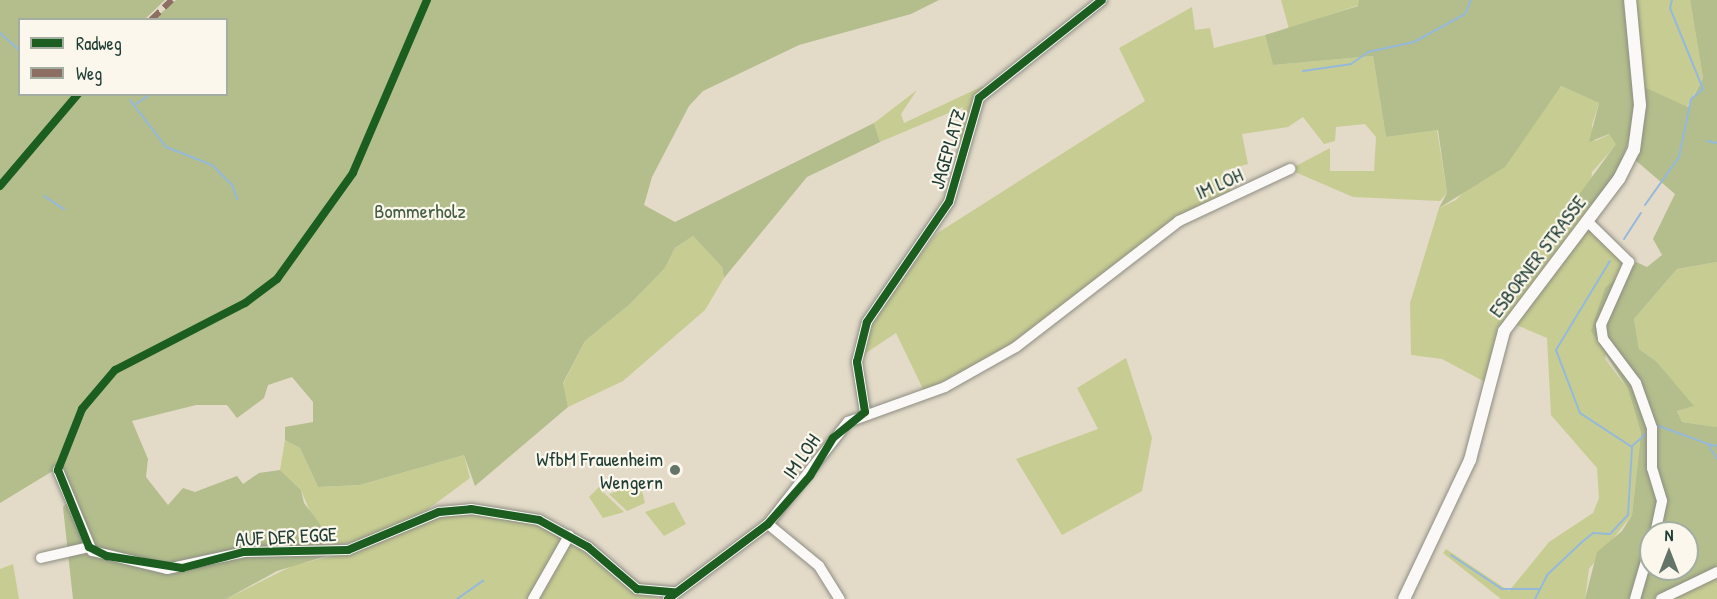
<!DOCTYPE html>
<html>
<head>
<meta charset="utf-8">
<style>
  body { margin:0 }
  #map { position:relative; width:1717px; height:599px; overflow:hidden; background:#e3dac8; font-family:"Patrick Hand",sans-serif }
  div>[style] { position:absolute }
  .green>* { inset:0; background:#c7cd92 }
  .forest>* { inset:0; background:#b3be8c }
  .stream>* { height:2px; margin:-1px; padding:0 1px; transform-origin:1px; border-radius:1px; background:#95b9da }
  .roads { filter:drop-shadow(0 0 2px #8c8d82) drop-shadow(0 0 2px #8c8d82) }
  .minor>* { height:10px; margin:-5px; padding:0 5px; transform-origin:5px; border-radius:5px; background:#fbf9f7 }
  .major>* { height:12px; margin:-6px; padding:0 6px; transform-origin:6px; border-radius:6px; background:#fbf9f7 }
  .quiet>* { height:6px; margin-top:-3px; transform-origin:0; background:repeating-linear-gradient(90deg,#8d6e63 0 12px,transparent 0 18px) }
  .cycleway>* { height:8px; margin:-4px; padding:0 4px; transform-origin:4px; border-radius:4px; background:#1b5e20 }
  .dots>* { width:16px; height:16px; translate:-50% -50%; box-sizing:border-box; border:3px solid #fbf7ec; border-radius:50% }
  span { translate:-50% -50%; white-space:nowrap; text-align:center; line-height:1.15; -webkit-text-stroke:4.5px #fbf7ec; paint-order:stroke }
  .street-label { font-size:20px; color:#1f3d34 }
  .park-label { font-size:20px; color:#435e40 }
  .poi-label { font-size:20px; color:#1f3d34 }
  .right { translate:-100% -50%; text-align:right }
  .legend { position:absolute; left:18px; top:18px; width:210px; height:78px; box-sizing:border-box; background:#fbf7ec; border:2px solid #a3ada2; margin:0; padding:8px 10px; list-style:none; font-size:18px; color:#1f3d34 }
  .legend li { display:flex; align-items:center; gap:12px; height:30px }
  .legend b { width:30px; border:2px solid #a3ada2 }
  .north { position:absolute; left:1639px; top:521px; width:60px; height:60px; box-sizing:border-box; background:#fbf7ec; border:2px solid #a3ada2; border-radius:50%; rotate:0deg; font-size:16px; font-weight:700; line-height:24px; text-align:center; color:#1f3d34 }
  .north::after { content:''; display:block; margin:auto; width:21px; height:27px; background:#647468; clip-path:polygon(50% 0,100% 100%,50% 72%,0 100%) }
</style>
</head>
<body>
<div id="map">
  <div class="green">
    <i style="clip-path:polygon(1281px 0,1359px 0,1359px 5px,1289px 29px)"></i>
    <i style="clip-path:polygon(1633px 0,1690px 0,1703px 78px,1687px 107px,1642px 86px)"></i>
    <i style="clip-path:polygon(1192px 7px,1195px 30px,1210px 28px,1214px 48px,1265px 35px,1273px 65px,1373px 56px,1386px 137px,1437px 130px,1447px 193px,1440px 201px,1353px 197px,1295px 172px,1294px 167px,1330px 148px,1330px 171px,1374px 171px,1376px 137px,1365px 124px,1336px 127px,1335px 141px,1324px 144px,1303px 117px,1288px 127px,1242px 134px,1248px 164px,1223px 171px,1233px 197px,1203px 208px,1010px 347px,924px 391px,896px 333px,860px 357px,869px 324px,936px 234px,1145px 101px,1119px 48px)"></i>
    <i style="clip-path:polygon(983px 86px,957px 169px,963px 107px,880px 142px,874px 123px,917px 90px,901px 114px,904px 123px)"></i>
    <i style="clip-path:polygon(1561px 86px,1599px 103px,1592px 125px,1595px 141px,1610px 134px,1617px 144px,1592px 172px,1589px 210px,1506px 321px,1487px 383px,1442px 359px,1411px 355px,1410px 303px,1439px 208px,1456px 200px)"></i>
    <i style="clip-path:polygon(74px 95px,80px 95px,0 190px,0 181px)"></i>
    <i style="clip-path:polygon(1588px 224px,1617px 250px,1627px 270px,1605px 359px,1628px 389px,1641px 433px,1632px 515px,1589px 569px,1585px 599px,1501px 599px,1443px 553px,1446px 549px,1509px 591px,1549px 542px,1593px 513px,1599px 498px,1597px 468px,1551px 415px,1547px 338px,1512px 323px)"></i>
    <i style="clip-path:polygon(693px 236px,722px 267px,724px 278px,705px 310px,623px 381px,568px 407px,563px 384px,585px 341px,630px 304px,665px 268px,675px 248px)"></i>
    <i style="clip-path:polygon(1717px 262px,1717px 427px,1682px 422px,1677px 411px,1693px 406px,1656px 361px,1639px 349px,1634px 319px,1677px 269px)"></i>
    <i style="clip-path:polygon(1126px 358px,1152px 438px,1142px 491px,1062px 535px,1016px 459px,1098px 429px,1077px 388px)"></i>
    <i style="clip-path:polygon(285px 440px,300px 448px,318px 487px,360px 485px,464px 455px,470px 478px,424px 512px,360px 541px,325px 547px,301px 490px,280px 470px)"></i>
    <i style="clip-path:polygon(640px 483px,645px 503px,627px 511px,609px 494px)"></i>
    <i style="clip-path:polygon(600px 486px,602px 491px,624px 512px,603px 518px,589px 497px)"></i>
    <i style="clip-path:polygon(674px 502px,686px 524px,664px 536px,645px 512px)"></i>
    <i style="clip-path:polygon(472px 511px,539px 522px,566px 536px,529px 599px,226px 599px,294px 565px,354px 551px,442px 515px)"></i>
    <i style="clip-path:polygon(572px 542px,632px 591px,662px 599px,539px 599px)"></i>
    <i style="clip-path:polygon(13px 564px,19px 599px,0 599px,0 569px)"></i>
    <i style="clip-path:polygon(1717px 575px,1717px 599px,1671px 599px)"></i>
  </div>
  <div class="forest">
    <i style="clip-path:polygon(0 0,165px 0,145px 19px,20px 20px,20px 94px,74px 95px,0 181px)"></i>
    <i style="clip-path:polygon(176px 0,939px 0,911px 14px,799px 45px,703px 91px,689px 106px,652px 177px,644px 205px,675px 222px,874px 123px,880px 142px,807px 177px,724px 278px,722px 267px,693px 236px,675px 248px,665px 268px,630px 304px,585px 341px,563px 383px,568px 407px,475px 486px,464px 455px,360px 485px,318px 487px,300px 448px,285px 440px,285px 427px,313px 422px,313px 402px,292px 377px,268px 385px,264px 398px,237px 418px,227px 405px,196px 405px,132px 421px,148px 459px,146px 477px,168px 505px,183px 488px,195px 492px,237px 476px,243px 484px,259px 473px,280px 470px,301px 490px,304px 503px,320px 524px,326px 556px,277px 571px,226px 599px,73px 599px,63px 507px,68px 502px,56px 469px,0 503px,0 190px,80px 95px,226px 94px,226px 20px,154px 19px)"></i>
    <i style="clip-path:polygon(1359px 0,1627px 0,1636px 115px,1618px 175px,1589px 210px,1578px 196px,1616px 144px,1609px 134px,1589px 142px,1599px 103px,1561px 86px,1505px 167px,1439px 208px,1447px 193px,1438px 130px,1386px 137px,1373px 56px,1273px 65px,1265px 35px,1358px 6px)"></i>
    <i style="clip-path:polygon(evenodd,1690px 0,1717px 0,1717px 262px,1677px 269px,1634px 319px,1639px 349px,1656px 361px,1694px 406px,1677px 411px,1682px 422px,1717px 427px,1717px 575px,1671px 599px,1585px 599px,1597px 552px,1622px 531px,1632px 515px,1641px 433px,1628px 389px,1591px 331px,1605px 288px,1636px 262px,1647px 267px,1662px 255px,1653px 239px,1675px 194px,1634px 159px,1642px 86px,1688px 107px,1703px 78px,1690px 0,1651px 533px,1687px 533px,1687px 569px,1651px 569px,1651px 533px)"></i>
  </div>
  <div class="stream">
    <i style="left:0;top:33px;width:27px;rotate:42deg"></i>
    <i style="left:1303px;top:71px;width:49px;rotate:-8.3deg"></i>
    <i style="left:1351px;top:64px;width:21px;rotate:-35deg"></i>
    <i style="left:1368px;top:52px;width:47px;rotate:-12.3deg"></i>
    <i style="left:1414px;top:42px;width:58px;rotate:-28.8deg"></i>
    <i style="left:1465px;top:14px;width:15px;rotate:-67deg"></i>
    <i style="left:130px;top:100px;width:59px;rotate:52.5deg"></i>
    <i style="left:166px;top:147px;width:49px;rotate:21.4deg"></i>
    <i style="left:212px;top:165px;width:28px;rotate:45deg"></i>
    <i style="left:232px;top:185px;width:15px;rotate:70deg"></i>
    <i style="left:136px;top:104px;width:18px;rotate:-34deg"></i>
    <i style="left:1707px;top:141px;width:10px;rotate:11deg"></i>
    <i style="left:44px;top:196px;width:24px;rotate:33deg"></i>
    <i style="left:1645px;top:205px;width:59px;rotate:-54.7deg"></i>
    <i style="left:1679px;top:157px;width:59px;rotate:-78.3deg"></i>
    <i style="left:1691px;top:99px;width:16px;rotate:-40deg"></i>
    <i style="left:1703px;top:89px;width:87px;rotate:-112.2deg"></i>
    <i style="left:1670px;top:8px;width:8px;rotate:-76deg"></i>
    <i style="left:1624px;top:239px;width:31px;rotate:-57deg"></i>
    <i style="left:1656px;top:425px;width:55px;rotate:20.1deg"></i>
    <i style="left:1708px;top:444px;width:17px;rotate:59deg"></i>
    <i style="left:1708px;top:444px;width:9px;rotate:13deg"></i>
    <i style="left:1632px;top:446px;width:21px;rotate:-41deg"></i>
    <i style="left:1451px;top:555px;width:61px;rotate:33.7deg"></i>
    <i style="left:1502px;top:589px;width:37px"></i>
    <i style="left:457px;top:599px;width:32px;rotate:-35deg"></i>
    <i style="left:1535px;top:599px;width:27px;rotate:-63deg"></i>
    <i style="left:1547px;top:575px;width:48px;rotate:-43.3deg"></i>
    <i style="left:1582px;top:542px;width:14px;rotate:-39deg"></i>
    <i style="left:1593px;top:533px;width:17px;rotate:3deg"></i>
    <i style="left:1610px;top:534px;width:26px;rotate:-47deg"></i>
    <i style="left:1628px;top:515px;width:68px;rotate:-86.6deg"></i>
    <i style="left:1632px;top:447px;width:62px;rotate:-146.8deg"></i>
    <i style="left:1580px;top:413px;width:67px;rotate:-110.9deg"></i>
    <i style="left:1556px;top:350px;width:104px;rotate:-58.8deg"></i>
  </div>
  <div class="roads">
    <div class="minor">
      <i style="left:1587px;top:221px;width:59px;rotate:44.3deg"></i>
      <i style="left:1629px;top:262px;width:69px;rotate:114deg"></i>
      <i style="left:1601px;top:325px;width:14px;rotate:82deg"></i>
      <i style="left:1603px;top:339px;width:55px;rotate:53.1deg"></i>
      <i style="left:1636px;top:383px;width:48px;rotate:70.4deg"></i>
      <i style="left:1652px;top:428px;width:40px;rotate:90deg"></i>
      <i style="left:1652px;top:468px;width:34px;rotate:73deg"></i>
      <i style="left:1662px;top:501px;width:33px;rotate:102deg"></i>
      <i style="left:865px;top:412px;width:51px;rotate:-99.1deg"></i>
      <i style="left:857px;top:362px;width:41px;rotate:-76deg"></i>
      <i style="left:867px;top:322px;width:145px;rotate:-55.7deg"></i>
      <i style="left:949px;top:202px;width:108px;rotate:-73.9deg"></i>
      <i style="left:979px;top:98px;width:157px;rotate:-38.5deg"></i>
      <i style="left:58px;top:470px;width:88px;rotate:67.2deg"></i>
      <i style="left:92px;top:551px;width:77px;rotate:13.5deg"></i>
      <i style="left:167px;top:569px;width:79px;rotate:-12.4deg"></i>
      <i style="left:244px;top:552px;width:104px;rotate:-1.1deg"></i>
      <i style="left:348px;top:550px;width:99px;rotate:-22.7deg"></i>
      <i style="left:439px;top:512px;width:32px;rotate:-5deg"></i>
      <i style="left:471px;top:509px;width:69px;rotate:9.2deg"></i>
      <i style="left:539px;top:520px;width:56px;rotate:28.9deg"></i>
      <i style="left:588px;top:547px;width:65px;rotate:40.6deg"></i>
      <i style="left:637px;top:589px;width:37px;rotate:5deg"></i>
      <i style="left:768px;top:524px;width:66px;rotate:39.5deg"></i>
      <i style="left:819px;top:566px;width:39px;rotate:58deg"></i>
      <i style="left:41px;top:558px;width:49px;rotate:-12.9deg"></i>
      <i style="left:533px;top:599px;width:73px;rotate:-60.3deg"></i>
      <i style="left:668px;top:599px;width:125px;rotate:-36.9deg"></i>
      <i style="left:768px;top:524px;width:130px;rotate:-51.9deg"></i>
      <i style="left:848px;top:422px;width:103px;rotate:-19.8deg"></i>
      <i style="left:945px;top:387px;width:81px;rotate:-29.4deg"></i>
      <i style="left:1016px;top:347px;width:206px;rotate:-37.7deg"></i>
      <i style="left:1179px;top:221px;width:123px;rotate:-25.1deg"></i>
      <i style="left:1635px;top:599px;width:57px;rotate:-73.8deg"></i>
      <i style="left:1661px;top:599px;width:62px;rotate:-25.7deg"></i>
    </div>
    <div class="major">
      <i style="left:1404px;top:599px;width:154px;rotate:-64.6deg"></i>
      <i style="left:1470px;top:460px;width:133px;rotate:-75.2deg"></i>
      <i style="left:1504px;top:331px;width:191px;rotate:-52.9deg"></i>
      <i style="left:1619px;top:179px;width:33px;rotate:-63deg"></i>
      <i style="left:1634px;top:150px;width:45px;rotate:-82.4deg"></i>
      <i style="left:1640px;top:105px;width:105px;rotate:-95.4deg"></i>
    </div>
  </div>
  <div class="quiet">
    <i style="left:151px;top:20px;width:29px;rotate:-44deg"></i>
  </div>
  <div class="cycleway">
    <i style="left:427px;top:0;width:188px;rotate:113.2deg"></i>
    <i style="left:353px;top:173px;width:130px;rotate:125.6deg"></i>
    <i style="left:277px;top:279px;width:40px;rotate:143deg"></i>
    <i style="left:245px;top:303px;width:146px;rotate:152.7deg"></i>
    <i style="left:115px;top:370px;width:51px;rotate:130.2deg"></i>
    <i style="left:82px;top:409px;width:66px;rotate:111.5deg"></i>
    <i style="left:58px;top:470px;width:83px;rotate:68.1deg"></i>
    <i style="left:89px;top:547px;width:20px;rotate:27deg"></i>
    <i style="left:107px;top:556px;width:76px;rotate:9.1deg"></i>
    <i style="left:182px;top:568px;width:64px;rotate:-14.5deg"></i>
    <i style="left:244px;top:552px;width:104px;rotate:-1.1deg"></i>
    <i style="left:348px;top:550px;width:99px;rotate:-22.7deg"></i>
    <i style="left:439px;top:512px;width:32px;rotate:-5deg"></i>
    <i style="left:471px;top:509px;width:69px;rotate:9.2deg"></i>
    <i style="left:539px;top:520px;width:56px;rotate:28.9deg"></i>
    <i style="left:588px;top:547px;width:65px;rotate:40.6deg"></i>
    <i style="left:637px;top:589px;width:37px;rotate:5deg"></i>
    <i style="left:0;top:186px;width:121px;rotate:-49.7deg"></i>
    <i style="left:668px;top:599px;width:125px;rotate:-36.9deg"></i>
    <i style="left:768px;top:524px;width:64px;rotate:-48.8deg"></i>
    <i style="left:810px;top:476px;width:44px;rotate:-58.8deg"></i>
    <i style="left:833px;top:438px;width:41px;rotate:-39.1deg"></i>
    <i style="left:865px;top:412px;width:51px;rotate:-99.1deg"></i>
    <i style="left:857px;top:362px;width:41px;rotate:-76deg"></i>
    <i style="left:867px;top:322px;width:145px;rotate:-55.7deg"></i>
    <i style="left:949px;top:202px;width:108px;rotate:-73.9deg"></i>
    <i style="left:979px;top:98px;width:157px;rotate:-38.5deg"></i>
  </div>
  <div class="dots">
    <i style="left:675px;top:470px;background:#647468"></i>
  </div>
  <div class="street-label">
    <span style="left:947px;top:149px;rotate:-74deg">JAGEPLATZ</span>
    <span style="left:1219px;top:183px;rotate:-24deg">IM LOH</span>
    <span style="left:1537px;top:256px;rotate:-53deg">ESBORNER STRASSE</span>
    <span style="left:801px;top:456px;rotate:-55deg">IM LOH</span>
    <span style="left:286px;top:536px;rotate:-3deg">AUF DER EGGE</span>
  </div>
  <div class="park-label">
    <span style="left:420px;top:210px">Bommerholz</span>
  </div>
  <div class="poi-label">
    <span class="right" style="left:663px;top:470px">WfbM Frauenheim<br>Wengern</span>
  </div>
  <ul class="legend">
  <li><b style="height:8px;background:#1b5e20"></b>Radweg</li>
  <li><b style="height:8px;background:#8d6e63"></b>Weg</li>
  </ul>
  <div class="north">N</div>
</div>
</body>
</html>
